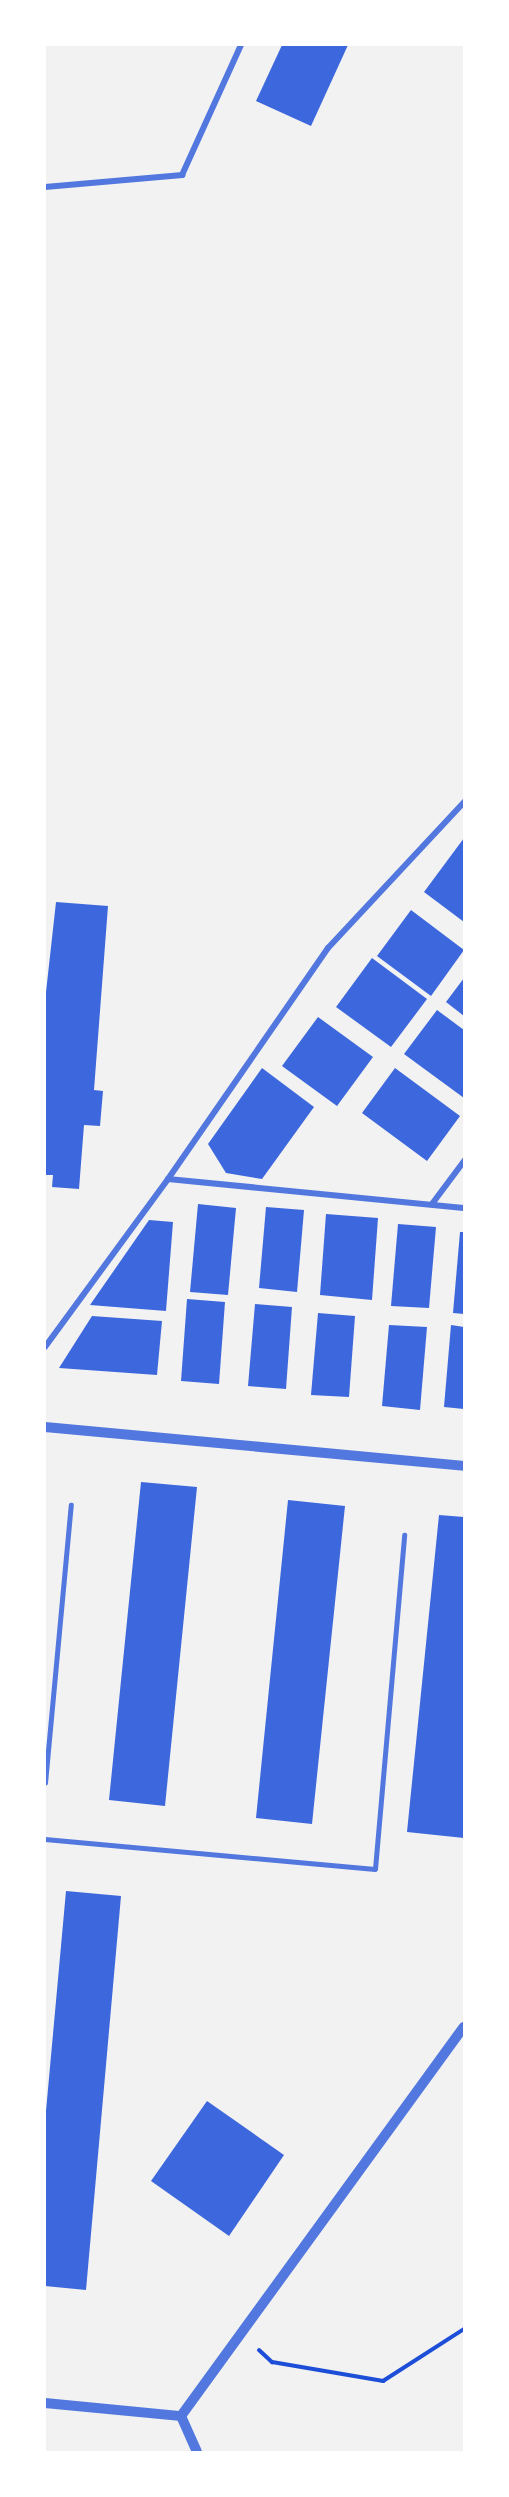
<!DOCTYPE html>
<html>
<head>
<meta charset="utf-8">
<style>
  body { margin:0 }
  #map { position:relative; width:509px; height:2497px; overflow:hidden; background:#f2f2f2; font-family:Signika,sans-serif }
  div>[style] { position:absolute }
  .building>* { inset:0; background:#3d67dc }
  .path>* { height:4px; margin:-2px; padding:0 2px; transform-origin:2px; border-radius:2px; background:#1d4ed8 }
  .service>* { height:4.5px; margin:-2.25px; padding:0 2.25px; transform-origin:2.25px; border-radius:2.25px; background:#5277de }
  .minor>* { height:6px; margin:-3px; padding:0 3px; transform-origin:3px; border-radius:3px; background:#5277de }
  .tertiary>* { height:10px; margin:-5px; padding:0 5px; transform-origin:5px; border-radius:5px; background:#5277de }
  span { translate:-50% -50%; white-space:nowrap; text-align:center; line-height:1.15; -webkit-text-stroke:6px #fff; paint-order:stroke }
  .frame { position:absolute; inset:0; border:46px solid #fff; pointer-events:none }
</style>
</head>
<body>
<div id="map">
  <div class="building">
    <i style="clip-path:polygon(282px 45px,348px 45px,311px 126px,256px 101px)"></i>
    <i style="clip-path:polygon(464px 838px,464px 922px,424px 892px)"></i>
    <i style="clip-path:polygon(56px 902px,108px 906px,94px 1090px,103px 1091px,100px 1126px,84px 1125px,79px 1189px,52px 1187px,53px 1175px,45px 1175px,45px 1001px)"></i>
    <i style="clip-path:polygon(411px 910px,464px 950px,431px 996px,377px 956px)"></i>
    <i style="clip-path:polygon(372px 958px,427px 999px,391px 1047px,336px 1007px)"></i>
    <i style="clip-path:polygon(464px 978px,464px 1016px,446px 1002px)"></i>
    <i style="clip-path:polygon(437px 1010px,464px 1030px,464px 1098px,404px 1054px)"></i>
    <i style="clip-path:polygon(318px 1017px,373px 1057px,337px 1106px,282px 1066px)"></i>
    <i style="clip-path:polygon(262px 1068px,314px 1107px,262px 1179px,226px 1173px,208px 1144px)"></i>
    <i style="clip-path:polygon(395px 1068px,460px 1116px,427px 1161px,362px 1113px)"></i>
    <i style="clip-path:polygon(198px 1204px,236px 1208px,228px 1295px,190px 1292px)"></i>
    <i style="clip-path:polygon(266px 1207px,304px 1210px,297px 1292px,259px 1288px)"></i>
    <i style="clip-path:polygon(326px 1214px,378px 1218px,372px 1300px,320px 1295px)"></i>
    <i style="clip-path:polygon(149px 1220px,173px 1222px,166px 1311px,90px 1305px)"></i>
    <i style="clip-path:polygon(398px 1224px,436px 1227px,429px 1308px,391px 1306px)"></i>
    <i style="clip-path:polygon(460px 1232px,464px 1232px,464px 1314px,453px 1313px)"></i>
    <i style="clip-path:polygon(187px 1299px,225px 1302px,219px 1384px,181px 1381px)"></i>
    <i style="clip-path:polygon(255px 1304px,292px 1307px,286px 1389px,248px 1386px)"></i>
    <i style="clip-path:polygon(318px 1313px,355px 1316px,349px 1397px,311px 1395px)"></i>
    <i style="clip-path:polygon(92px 1316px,162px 1321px,157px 1375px,59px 1368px)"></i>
    <i style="clip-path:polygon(389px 1325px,427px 1327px,420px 1410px,382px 1406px)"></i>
    <i style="clip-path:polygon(451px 1325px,464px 1327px,464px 1409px,444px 1407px)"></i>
    <i style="clip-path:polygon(141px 1482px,197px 1487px,165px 1806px,109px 1800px)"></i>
    <i style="clip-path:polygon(288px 1500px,345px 1506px,312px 1824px,256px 1818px)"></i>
    <i style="clip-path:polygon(439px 1515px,464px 1517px,464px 1838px,407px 1832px)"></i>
    <i style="clip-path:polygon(66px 1891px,121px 1896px,86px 2290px,45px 2286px,45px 2122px)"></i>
    <i style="clip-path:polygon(207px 2101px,284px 2155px,229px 2236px,151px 2181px)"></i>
  </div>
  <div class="path">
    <i style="left:259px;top:2350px;width:18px;rotate:43deg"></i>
    <i style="left:272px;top:2362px;width:113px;rotate:9.7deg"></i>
    <i style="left:383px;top:2381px;width:96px;rotate:-32.7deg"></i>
  </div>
  <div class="service">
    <i style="left:45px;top:1783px;width:279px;rotate:-84.7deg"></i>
    <i style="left:45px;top:1839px;width:331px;rotate:5.2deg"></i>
    <i style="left:375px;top:1869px;width:335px;rotate:-85deg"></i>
  </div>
  <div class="minor">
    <i style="left:45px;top:187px;width:138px;rotate:-5deg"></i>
    <i style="left:182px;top:175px;width:143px;rotate:-65.6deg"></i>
    <i style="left:168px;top:1179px;width:297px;rotate:5.6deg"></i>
    <i style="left:432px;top:1204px;width:54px;rotate:-53.3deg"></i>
    <i style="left:45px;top:1347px;width:208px;rotate:-53.8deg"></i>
    <i style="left:168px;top:1179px;width:281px;rotate:-55.3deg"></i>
    <i style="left:328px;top:948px;width:200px;rotate:-47deg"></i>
  </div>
  <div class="tertiary">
    <i style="left:45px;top:1427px;width:421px;rotate:5.3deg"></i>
    <i style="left:45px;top:2403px;width:137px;rotate:5.5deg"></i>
    <i style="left:181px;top:2416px;width:481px;rotate:-54deg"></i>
    <i style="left:181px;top:2416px;width:39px;rotate:66deg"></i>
  </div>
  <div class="frame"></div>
</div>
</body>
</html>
